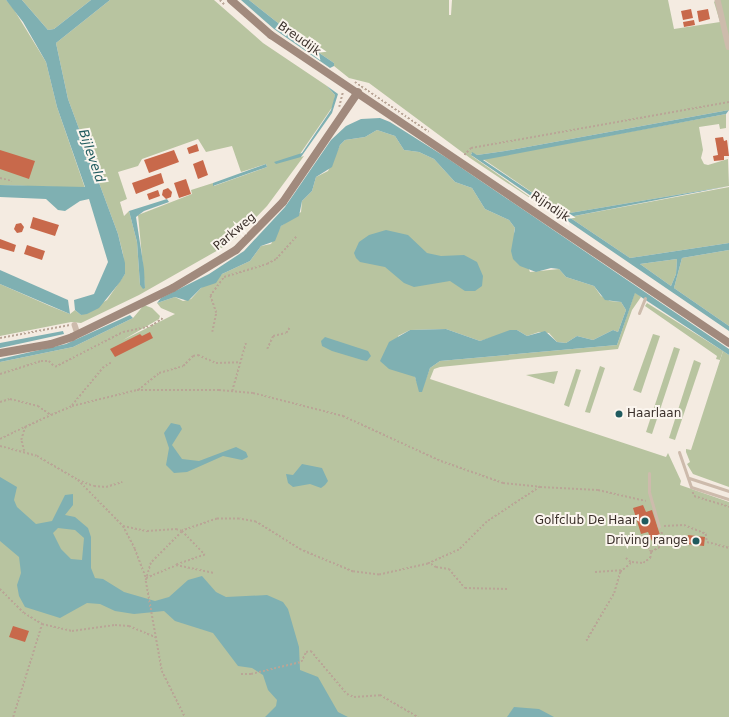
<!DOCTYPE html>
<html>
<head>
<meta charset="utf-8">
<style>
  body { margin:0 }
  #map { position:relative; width:729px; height:717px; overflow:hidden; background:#f4ebe1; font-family:"DejaVu Sans",sans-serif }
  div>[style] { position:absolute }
  .green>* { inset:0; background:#b8c4a0 }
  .water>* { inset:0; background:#7fb0b2 }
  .building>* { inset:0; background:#c8694b }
  .path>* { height:1.5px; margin-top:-0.75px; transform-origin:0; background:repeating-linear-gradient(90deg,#b9a596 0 2px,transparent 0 4px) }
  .lane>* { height:3px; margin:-1.5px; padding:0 1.5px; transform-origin:1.5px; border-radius:1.5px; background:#cdbbac }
  .street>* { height:5.5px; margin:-2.75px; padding:0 2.75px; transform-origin:2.75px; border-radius:2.75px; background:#cdbbac }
  .secondary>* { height:8px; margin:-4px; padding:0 4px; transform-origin:4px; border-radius:4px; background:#a18a7d }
  .dots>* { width:11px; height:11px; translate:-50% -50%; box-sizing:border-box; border:2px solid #fbf5ee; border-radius:50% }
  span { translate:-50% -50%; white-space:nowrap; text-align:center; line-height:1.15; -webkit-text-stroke:4px #fbf5ee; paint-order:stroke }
  .street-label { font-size:12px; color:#3b302b }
  .poi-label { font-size:12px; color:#3b302b }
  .left { translate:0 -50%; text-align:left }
  .right { translate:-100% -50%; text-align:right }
  .water-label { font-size:13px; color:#1f5a5e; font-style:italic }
</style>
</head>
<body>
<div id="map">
  <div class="green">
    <i style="clip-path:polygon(0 0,6px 0,13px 8px,46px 62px,57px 107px,85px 188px,0 185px)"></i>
    <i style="clip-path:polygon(22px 0,91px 0,54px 29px,48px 30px)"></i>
    <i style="clip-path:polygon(evenodd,110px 0,214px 0,263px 43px,327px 86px,335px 95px,333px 106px,300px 154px,301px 157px,304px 156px,267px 206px,236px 238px,220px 249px,139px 295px,81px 323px,71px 322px,0 336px,0 284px,50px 306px,70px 314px,75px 310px,81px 315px,107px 300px,125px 274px,123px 254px,118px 234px,68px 99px,56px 43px,110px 0,198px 139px,206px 152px,232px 146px,241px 172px,266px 164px,267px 167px,214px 186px,213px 183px,191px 190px,192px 194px,138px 215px,145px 288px,140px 285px,137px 242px,129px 211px,124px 216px,120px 202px,127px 199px,118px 172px,138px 166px,142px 159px,198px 139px)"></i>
    <i style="clip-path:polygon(249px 0,449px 0,449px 15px,451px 15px,452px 0,668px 0,674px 29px,720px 22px,714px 2px,716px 0,729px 0,729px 110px,505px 151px,477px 155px,471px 153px,472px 156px,557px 216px,470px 158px,369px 83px,349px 78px,334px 66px,334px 63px,297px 38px)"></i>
    <i style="clip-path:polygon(726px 114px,726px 128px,720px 129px,719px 124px,699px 127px,703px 150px,701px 158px,704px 164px,708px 165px,728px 159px,729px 186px,564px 214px,483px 159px)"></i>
    <i style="clip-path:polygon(377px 130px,395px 136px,404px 150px,419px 152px,434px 159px,455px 182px,472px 188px,485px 209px,509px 220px,515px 228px,514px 232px,530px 272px,559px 269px,566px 277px,594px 286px,601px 296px,610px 301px,621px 302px,626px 310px,618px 332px,613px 330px,593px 340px,577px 336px,566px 343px,557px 342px,549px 333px,539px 332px,527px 336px,517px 330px,480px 341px,446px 329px,410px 330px,398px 336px,421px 392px,430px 368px,440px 361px,617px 345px,635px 292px,641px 297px,632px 310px,618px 349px,440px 367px,434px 369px,430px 379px,666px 457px,668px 453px,681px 481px,680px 485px,729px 502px,729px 717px,0 717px,0 362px,73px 347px,133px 318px,144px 305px,152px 308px,160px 316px,159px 319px,123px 340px,175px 314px,161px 308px,157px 303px,175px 297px,183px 301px,191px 299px,201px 288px,222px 274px,250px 261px,261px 246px,271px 244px,281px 226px,301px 212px,302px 201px,312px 191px,316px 177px,328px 171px,340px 145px,345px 140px,365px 137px)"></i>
    <i style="clip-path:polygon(729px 187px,729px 243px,630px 258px,569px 217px)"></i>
    <i style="clip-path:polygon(729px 250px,729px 326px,674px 288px,682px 258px)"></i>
    <i style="clip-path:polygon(677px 259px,676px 274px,671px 286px,640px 264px)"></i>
    <i style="clip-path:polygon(647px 303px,723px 351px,720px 360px,716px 359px,717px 356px,645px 306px)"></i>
    <i style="clip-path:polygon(653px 334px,660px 336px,641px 393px,633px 390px)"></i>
    <i style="clip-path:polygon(674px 347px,680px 349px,652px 434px,646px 432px)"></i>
    <i style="clip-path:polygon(723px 351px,729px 355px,729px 487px,693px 474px,687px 464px,690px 462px,686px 452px,686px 449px,691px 450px)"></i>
    <i style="clip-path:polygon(694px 360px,701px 363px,675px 440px,669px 438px)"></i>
    <i style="clip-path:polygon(600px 366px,605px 368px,590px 413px,585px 412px)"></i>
    <i style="clip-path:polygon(576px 369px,581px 370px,569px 407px,564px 405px)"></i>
    <i style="clip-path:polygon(558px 371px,554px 384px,526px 375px)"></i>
  </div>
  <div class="water">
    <i style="clip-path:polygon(6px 0,22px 0,48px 30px,54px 29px,91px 0,110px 0,56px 43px,68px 99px,118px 234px,125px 263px,125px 274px,120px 282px,99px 308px,87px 314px,81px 315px,75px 310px,74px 300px,94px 294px,108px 262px,89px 199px,80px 201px,65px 211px,58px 210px,46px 199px,0 197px,0 185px,85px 187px,57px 107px,46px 62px,23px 22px)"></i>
    <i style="clip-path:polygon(241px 0,249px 0,297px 38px,334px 63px,334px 66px,330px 68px,274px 29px)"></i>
    <i style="clip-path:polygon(327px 86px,338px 94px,332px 113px,301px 157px,276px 164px,274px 162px,302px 153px,331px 110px,335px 95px)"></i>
    <i style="clip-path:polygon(evenodd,729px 110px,726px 114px,483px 160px,564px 214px,729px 186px,569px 217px,630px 258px,729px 243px,729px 250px,682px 258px,674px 288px,729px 326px,729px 331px,471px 155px,472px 152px,477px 155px,505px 151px,729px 110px,677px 259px,676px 274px,671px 286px,640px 264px,677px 259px)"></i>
    <i style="clip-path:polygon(380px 118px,390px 122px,447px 158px,729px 349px,729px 355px,635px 293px,617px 345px,440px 361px,430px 368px,422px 392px,419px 392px,415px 377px,389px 369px,380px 361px,389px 342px,410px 330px,446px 329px,480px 341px,510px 330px,517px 330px,527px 336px,545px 331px,557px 342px,566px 343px,577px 336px,593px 340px,613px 330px,618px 332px,626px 310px,621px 302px,605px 300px,594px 286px,566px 277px,559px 269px,551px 268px,536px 272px,520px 266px,513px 259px,511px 251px,515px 228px,509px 220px,485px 209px,472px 188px,455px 182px,434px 159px,419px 152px,404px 150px,395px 136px,377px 130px,365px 137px,345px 140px,340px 145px,332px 167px,316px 177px,312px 191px,302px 201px,299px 216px,281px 226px,275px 241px,261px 246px,250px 261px,222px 274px,216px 283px,201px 288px,188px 301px,175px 297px,157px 303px,161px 298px,209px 274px,244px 251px,285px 207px,331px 140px,346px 126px,361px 119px)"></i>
    <i style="clip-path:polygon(266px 164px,267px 167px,213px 186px,213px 183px)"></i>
    <i style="clip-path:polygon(167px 199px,169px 202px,144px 211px,136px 217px,144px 269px,145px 288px,143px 289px,140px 285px,137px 242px,129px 211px)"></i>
    <i style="clip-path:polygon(386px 230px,408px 235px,427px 253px,441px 256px,464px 255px,477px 262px,483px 276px,482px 286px,475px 291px,465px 291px,450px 281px,414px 287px,404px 283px,385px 267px,360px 262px,356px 258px,354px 253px,359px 242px,369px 235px)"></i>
    <i style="clip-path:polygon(0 270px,68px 300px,70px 314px,0 284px)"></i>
    <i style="clip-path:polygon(130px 315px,133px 318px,73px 347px,0 362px,0 359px,66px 344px)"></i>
    <i style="clip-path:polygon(63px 331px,64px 334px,0 348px,0 343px)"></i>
    <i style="clip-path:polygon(325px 337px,368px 351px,371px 356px,367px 361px,362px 360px,332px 351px,322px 346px,321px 341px)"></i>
    <i style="clip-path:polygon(171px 423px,180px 425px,182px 429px,172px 445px,182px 459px,199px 461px,236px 447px,246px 452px,248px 457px,242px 460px,223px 456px,187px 472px,174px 473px,166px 465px,169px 448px,164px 433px)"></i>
    <i style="clip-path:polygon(302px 464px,322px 468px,328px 481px,325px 485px,321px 488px,310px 484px,293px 487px,288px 483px,286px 474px,293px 475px)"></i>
    <i style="clip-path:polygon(evenodd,0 477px,17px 487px,14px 500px,17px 507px,36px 524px,52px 521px,65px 495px,73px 494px,73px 505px,65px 515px,75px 517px,88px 528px,91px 537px,91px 568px,95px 578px,103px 579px,124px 592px,155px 601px,169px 597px,188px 580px,202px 576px,216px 592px,226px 597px,267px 595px,283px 602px,288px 609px,299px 647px,300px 670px,318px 677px,338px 712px,348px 717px,265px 717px,276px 706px,277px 700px,268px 690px,263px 675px,252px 668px,238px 666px,213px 633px,175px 621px,164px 611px,134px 614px,115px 611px,100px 604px,87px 603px,60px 618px,25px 607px,19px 596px,17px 585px,21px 573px,19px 557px,0 541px,0 477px,58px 528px,75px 530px,84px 538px,82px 560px,71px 559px,61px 549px,53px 533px,58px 528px)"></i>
    <i style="clip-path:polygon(514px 707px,539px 709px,554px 717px,507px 717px)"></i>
  </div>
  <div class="building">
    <i style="clip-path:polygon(691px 9px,693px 18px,683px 20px,681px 11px)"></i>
    <i style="clip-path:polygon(708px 9px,710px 19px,699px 22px,697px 11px)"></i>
    <i style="clip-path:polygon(694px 20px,695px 25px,684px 27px,683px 22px)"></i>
    <i style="clip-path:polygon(723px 137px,724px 141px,727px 140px,729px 156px,724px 156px,724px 160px,714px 161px,713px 156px,718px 155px,715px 138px)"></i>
    <i style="clip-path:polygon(197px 144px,199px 151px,189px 154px,187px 148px)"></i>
    <i style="clip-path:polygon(0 150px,35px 161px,29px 179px,0 169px)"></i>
    <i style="clip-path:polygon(174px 150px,179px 162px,149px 173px,144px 160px)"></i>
    <i style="clip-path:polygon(203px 160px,208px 175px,198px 179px,193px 164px)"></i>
    <i style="clip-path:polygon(161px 173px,164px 183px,136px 194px,132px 183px)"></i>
    <i style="clip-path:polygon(186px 179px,191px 194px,179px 198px,174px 183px)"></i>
    <i style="clip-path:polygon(168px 188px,172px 192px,171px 197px,166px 199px,162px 195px,163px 190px)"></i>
    <i style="clip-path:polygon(158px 190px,160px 196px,149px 200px,147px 194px)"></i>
    <i style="clip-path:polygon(33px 217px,59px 225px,55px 236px,30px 228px)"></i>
    <i style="clip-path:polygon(21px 223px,24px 227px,22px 232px,17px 233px,14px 229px,16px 224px)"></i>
    <i style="clip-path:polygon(0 239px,16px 245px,14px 252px,0 248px)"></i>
    <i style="clip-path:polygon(27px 245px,45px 251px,42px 260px,24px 254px)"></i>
    <i style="clip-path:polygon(150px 332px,153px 338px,115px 357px,110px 349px,140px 334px,142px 336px)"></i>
    <i style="clip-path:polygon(643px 505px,646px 512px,652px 510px,660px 535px,659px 540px,652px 541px,648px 532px,641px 534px,633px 508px)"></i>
    <i style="clip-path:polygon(688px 535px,705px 537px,704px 546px,687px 544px)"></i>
    <i style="clip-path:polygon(13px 626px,29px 631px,25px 642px,9px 637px)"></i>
  </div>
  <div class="path">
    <i style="left:220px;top:0;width:6px;rotate:45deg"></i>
    <i style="left:355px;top:82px;width:89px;rotate:34deg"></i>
    <i style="left:339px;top:107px;width:16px;rotate:-76deg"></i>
    <i style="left:464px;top:155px;width:10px;rotate:-45deg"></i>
    <i style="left:471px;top:148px;width:262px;rotate:-10.1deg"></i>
    <i style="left:0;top:178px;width:12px;rotate:14deg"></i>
    <i style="left:212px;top:332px;width:19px;rotate:-78deg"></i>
    <i style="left:216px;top:313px;width:18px;rotate:-109deg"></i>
    <i style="left:210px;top:296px;width:24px;rotate:-54deg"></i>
    <i style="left:224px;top:277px;width:45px;rotate:-16.8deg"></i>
    <i style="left:267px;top:264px;width:10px;rotate:-29deg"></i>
    <i style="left:276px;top:259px;width:31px;rotate:-48deg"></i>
    <i style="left:0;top:338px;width:71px;rotate:-10.5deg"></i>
    <i style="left:267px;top:349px;width:14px;rotate:-65deg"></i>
    <i style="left:273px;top:336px;width:13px;rotate:-13deg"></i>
    <i style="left:286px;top:333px;width:7px;rotate:-56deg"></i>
    <i style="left:111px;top:363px;width:8px;rotate:150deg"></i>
    <i style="left:104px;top:367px;width:50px;rotate:129.4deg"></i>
    <i style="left:72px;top:406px;width:67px;rotate:-13.8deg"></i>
    <i style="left:137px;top:390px;width:82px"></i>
    <i style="left:219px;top:390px;width:34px;rotate:5deg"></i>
    <i style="left:253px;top:393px;width:93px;rotate:14.3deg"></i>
    <i style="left:343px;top:416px;width:108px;rotate:24.7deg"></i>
    <i style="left:441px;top:461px;width:66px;rotate:19.5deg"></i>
    <i style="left:503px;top:483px;width:37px;rotate:6deg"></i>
    <i style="left:540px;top:487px;width:64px;rotate:146.6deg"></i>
    <i style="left:487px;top:522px;width:40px;rotate:135deg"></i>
    <i style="left:459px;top:550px;width:34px;rotate:156deg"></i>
    <i style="left:428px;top:564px;width:50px;rotate:167.3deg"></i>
    <i style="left:379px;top:575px;width:26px;rotate:-173deg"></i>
    <i style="left:353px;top:572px;width:56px;rotate:-157.1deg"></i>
    <i style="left:301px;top:550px;width:53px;rotate:-148.1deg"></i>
    <i style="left:256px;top:522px;width:17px;rotate:-170deg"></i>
    <i style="left:239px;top:519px;width:22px;rotate:180deg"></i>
    <i style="left:217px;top:519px;width:37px;rotate:161deg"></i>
    <i style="left:182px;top:531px;width:33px;rotate:46deg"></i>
    <i style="left:205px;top:555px;width:31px;rotate:161deg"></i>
    <i style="left:0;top:374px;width:43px;rotate:-17.6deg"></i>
    <i style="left:41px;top:361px;width:8px"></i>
    <i style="left:49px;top:361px;width:8px;rotate:45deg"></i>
    <i style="left:55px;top:367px;width:76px;rotate:-27.2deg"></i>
    <i style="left:123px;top:332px;width:29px;rotate:-12deg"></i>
    <i style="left:151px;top:326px;width:14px;rotate:-34deg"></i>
    <i style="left:138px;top:390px;width:27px;rotate:-39deg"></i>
    <i style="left:159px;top:373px;width:25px;rotate:-16deg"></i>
    <i style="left:183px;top:366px;width:14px;rotate:-45deg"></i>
    <i style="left:193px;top:356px;width:5px;rotate:-11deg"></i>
    <i style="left:198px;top:355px;width:20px;rotate:24deg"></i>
    <i style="left:216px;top:363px;width:24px;rotate:-2deg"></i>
    <i style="left:232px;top:391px;width:51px;rotate:-74.1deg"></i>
    <i style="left:0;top:402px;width:10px;rotate:-17deg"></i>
    <i style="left:10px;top:399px;width:29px;rotate:14deg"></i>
    <i style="left:38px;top:406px;width:16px;rotate:35deg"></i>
    <i style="left:51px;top:415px;width:23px;rotate:-23deg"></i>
    <i style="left:0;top:439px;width:28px;rotate:-26deg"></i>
    <i style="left:0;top:446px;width:38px;rotate:15deg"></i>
    <i style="left:37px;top:456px;width:48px;rotate:30.3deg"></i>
    <i style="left:78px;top:480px;width:17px;rotate:21deg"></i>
    <i style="left:94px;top:486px;width:12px;rotate:5deg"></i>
    <i style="left:106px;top:487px;width:17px;rotate:-17deg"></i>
    <i style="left:24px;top:451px;width:11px;rotate:-105deg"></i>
    <i style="left:21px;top:440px;width:14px;rotate:-73deg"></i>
    <i style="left:25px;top:427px;width:29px;rotate:-25deg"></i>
    <i style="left:78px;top:480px;width:64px;rotate:45.6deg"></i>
    <i style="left:123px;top:526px;width:26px;rotate:62deg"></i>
    <i style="left:135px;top:549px;width:31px;rotate:69deg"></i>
    <i style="left:146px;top:578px;width:33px;rotate:-23deg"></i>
    <i style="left:176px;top:565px;width:39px;rotate:12deg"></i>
    <i style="left:540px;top:487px;width:58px;rotate:3deg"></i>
    <i style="left:598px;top:490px;width:49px;rotate:12.9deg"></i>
    <i style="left:693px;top:492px;width:4px;rotate:76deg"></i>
    <i style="left:694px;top:496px;width:37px;rotate:17deg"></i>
    <i style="left:123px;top:526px;width:25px;rotate:12deg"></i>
    <i style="left:147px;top:531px;width:29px;rotate:-4deg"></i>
    <i style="left:176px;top:529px;width:6px;rotate:18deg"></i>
    <i style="left:664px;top:526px;width:20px;rotate:-3deg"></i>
    <i style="left:684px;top:525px;width:24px;rotate:22deg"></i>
    <i style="left:706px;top:534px;width:8px;rotate:83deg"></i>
    <i style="left:707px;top:542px;width:23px;rotate:15deg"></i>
    <i style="left:182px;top:532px;width:44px;rotate:135deg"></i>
    <i style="left:151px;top:563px;width:19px;rotate:106deg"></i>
    <i style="left:146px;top:581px;width:91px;rotate:79.9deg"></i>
    <i style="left:162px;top:671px;width:51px;rotate:63.4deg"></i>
    <i style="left:651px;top:552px;width:12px;rotate:-31deg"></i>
    <i style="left:661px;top:546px;width:4px;rotate:-63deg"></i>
    <i style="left:663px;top:542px;width:11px;rotate:-100deg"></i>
    <i style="left:626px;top:558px;width:6px;rotate:39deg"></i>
    <i style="left:431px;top:564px;width:6px;rotate:31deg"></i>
    <i style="left:436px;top:567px;width:13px;rotate:9deg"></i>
    <i style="left:449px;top:569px;width:25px;rotate:50deg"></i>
    <i style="left:465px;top:588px;width:43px;rotate:1.3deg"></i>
    <i style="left:595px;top:572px;width:26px;rotate:-4deg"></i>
    <i style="left:0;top:589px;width:34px;rotate:45deg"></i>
    <i style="left:24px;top:613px;width:21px;rotate:31deg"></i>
    <i style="left:586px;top:641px;width:56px;rotate:-59.7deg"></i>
    <i style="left:614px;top:593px;width:22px;rotate:-74deg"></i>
    <i style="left:620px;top:572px;width:16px;rotate:-40deg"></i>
    <i style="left:632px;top:562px;width:11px;rotate:5deg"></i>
    <i style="left:643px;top:563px;width:9px;rotate:-36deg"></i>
    <i style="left:650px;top:558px;width:6px;rotate:-81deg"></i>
    <i style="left:651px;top:552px;width:9px;rotate:-126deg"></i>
    <i style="left:241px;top:674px;width:10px"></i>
    <i style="left:251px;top:674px;width:51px;rotate:-13.5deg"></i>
    <i style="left:301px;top:662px;width:11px;rotate:-63deg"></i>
    <i style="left:306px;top:652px;width:5px;rotate:-11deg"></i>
    <i style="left:311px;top:651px;width:56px;rotate:50.1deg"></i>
    <i style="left:347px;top:694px;width:8px;rotate:23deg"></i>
    <i style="left:354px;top:697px;width:26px;rotate:-4deg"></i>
    <i style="left:380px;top:695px;width:44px;rotate:30.1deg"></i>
    <i style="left:13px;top:717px;width:97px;rotate:-72.7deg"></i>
    <i style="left:42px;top:624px;width:31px;rotate:13deg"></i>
    <i style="left:72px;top:631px;width:43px;rotate:-7.9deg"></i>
    <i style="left:115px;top:625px;width:14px;rotate:4deg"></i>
    <i style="left:129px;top:626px;width:30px;rotate:23deg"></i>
  </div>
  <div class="lane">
    <i style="left:639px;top:313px;width:16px;rotate:-68deg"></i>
    <i style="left:679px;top:452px;width:37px;rotate:71deg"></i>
    <i style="left:691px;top:487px;width:40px;rotate:18deg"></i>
    <i style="left:649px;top:473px;width:19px;rotate:90deg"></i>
    <i style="left:649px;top:492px;width:36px;rotate:74deg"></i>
    <i style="left:689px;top:478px;width:42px;rotate:18deg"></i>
  </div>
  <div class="street">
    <i style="left:718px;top:0;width:48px;rotate:76.8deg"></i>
    <i style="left:75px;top:325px;width:9px;rotate:72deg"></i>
  </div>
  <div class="secondary">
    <i style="left:231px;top:0;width:53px;rotate:41.2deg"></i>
    <i style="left:271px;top:35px;width:552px;rotate:33.92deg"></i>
    <i style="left:0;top:353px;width:52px;rotate:-10deg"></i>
    <i style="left:51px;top:344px;width:22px;rotate:-18deg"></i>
    <i style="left:72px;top:337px;width:112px;rotate:-25.9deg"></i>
    <i style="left:173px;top:288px;width:74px;rotate:-31.1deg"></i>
    <i style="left:236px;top:250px;width:67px;rotate:-45.6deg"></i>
    <i style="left:283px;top:202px;width:133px;rotate:-55.7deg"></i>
  </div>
  <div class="dots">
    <i style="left:619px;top:414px;background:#1f5a5e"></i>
    <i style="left:645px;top:521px;background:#1f5a5e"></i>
    <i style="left:696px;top:541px;background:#1f5a5e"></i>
  </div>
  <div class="street-label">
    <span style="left:299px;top:39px;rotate:35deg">Breudijk</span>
    <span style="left:550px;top:207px;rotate:34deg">Rijndijk</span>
    <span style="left:235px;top:232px;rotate:-40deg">Parkweg</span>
  </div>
  <div class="poi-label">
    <span class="left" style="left:627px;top:414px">Haarlaan</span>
    <span class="right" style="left:637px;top:521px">Golfclub De Haar</span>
    <span class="right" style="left:688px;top:541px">Driving range</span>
  </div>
  <div class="water-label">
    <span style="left:91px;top:156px;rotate:71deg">Bijleveld</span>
  </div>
</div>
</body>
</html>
